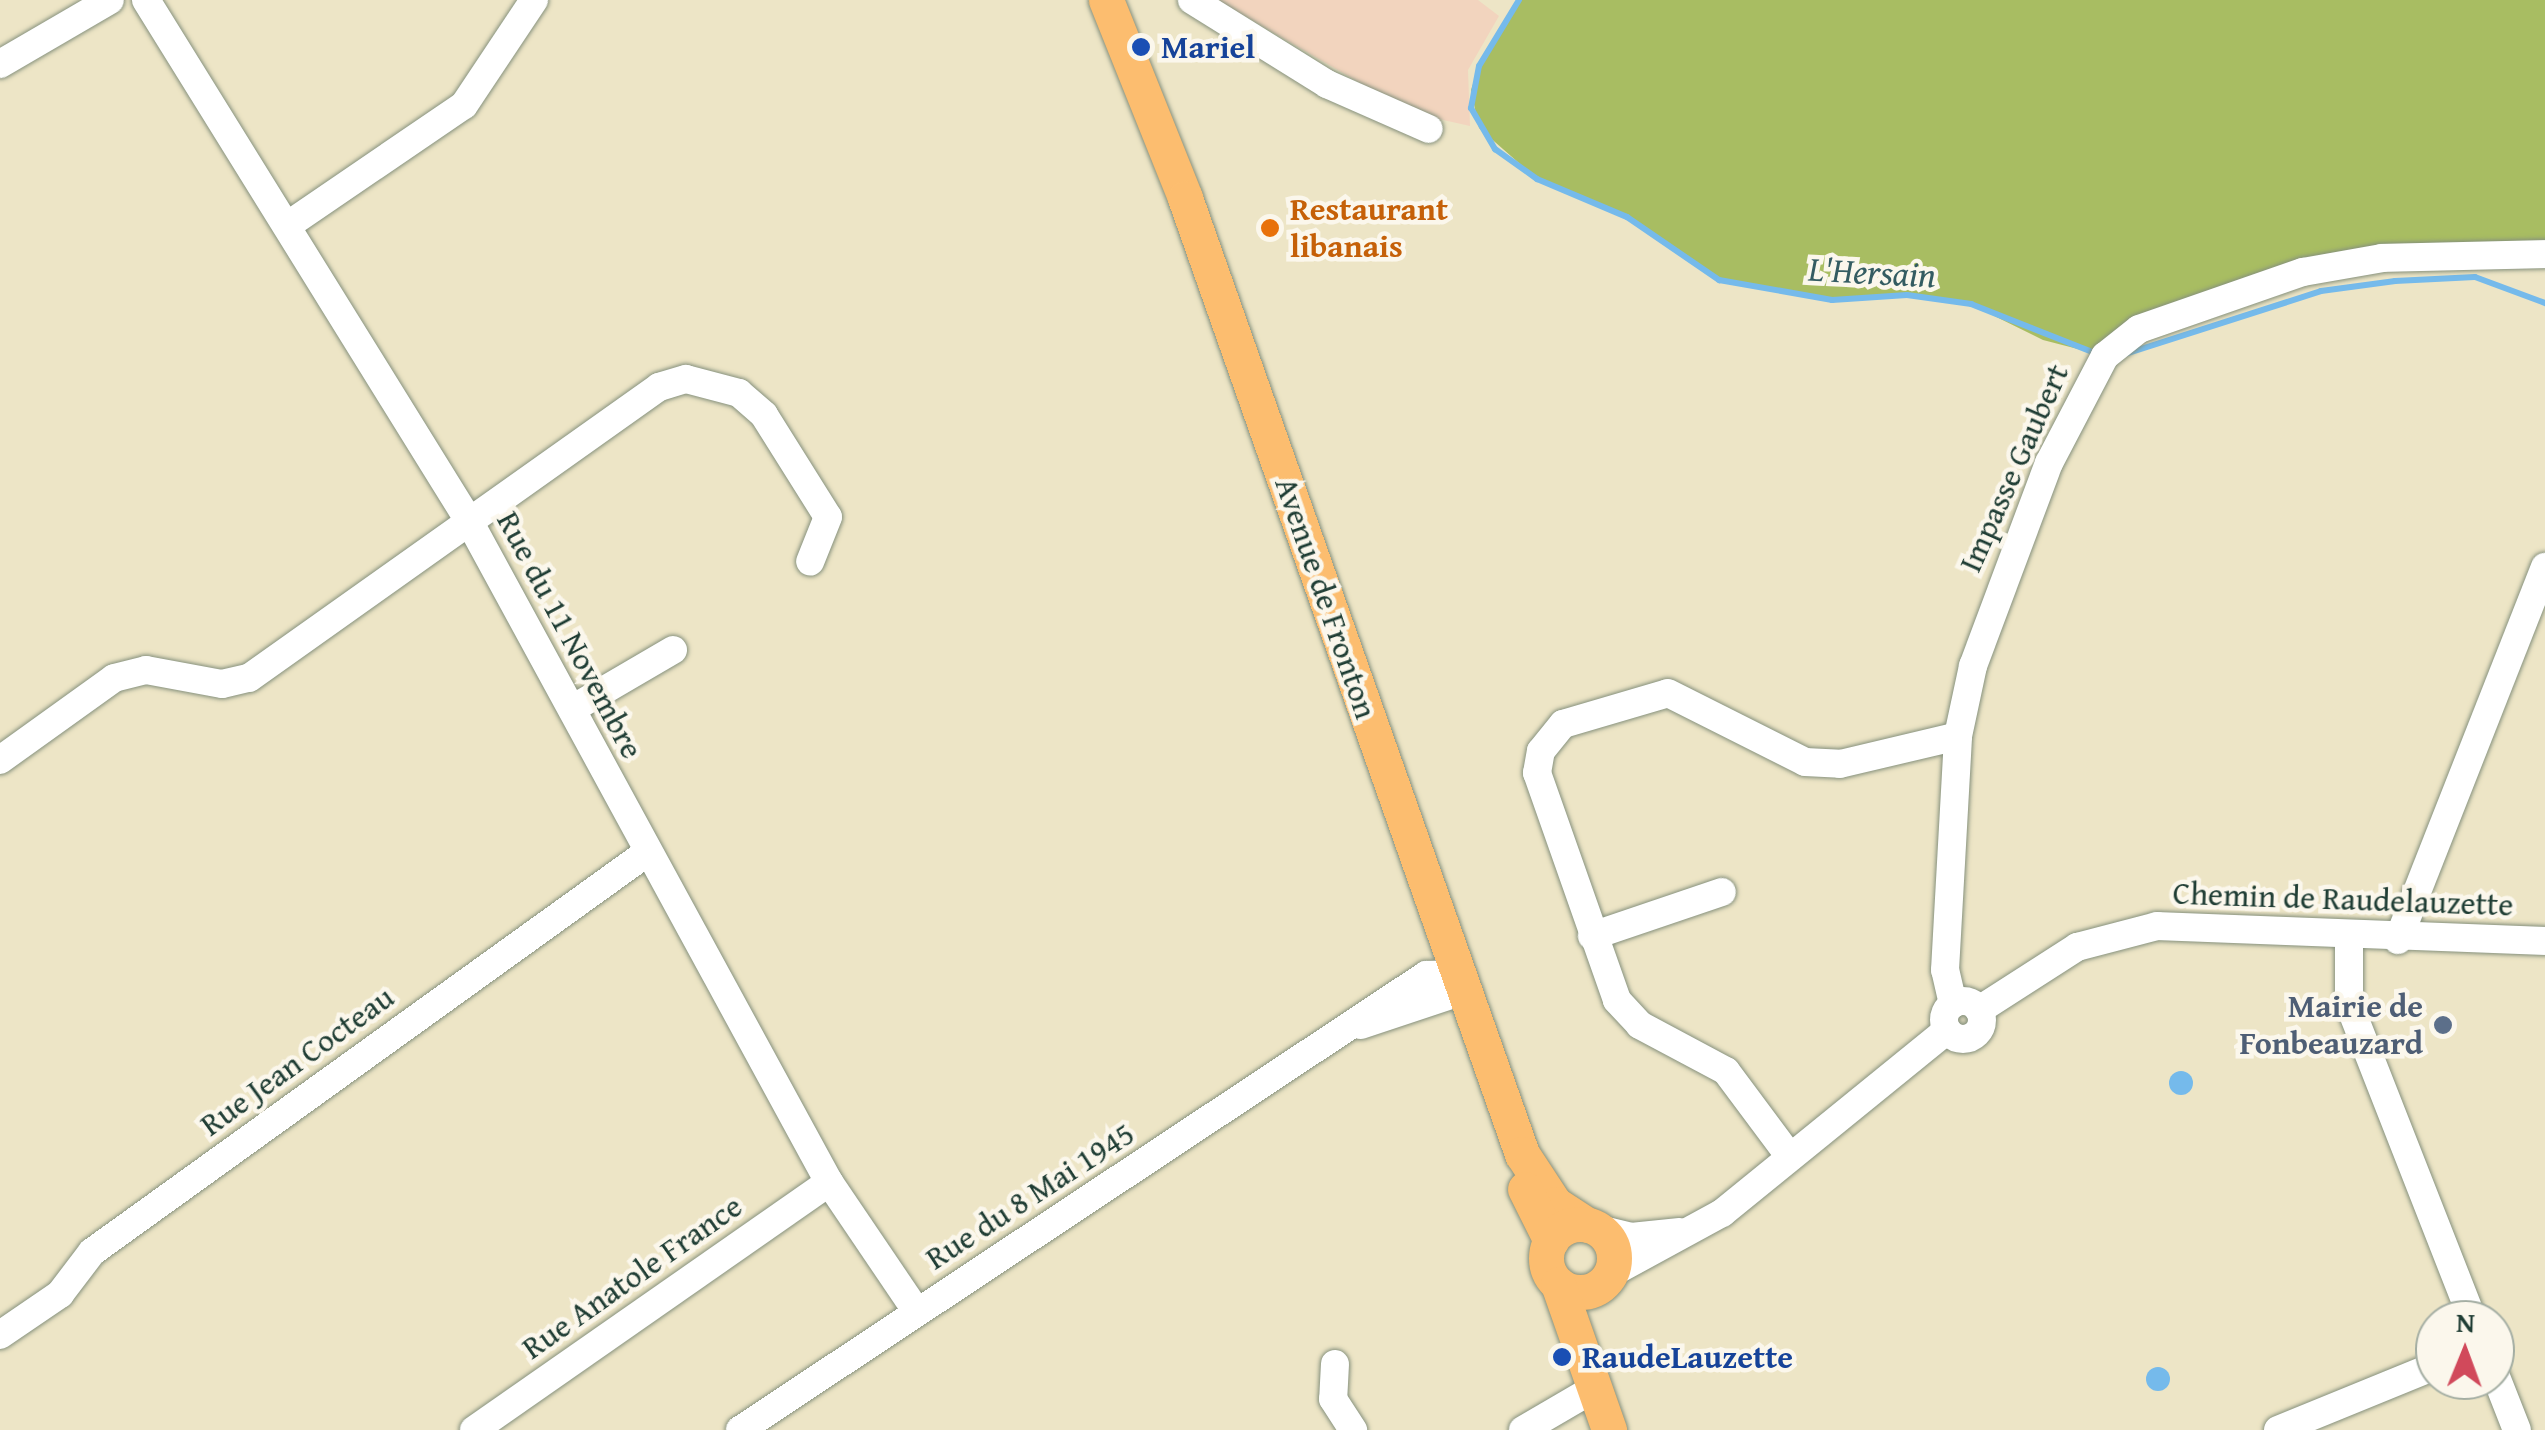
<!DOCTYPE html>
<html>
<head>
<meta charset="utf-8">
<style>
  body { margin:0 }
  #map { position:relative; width:2545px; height:1430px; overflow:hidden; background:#ede5c6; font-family:"Gentium Book Plus",serif }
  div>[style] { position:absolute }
  .built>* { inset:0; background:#f2d4be }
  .green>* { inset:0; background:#a8bd62 }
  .water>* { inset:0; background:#75baeb }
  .round { border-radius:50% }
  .stream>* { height:6px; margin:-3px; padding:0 3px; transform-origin:3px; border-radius:3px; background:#75baeb }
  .roads { filter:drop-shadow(0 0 2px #86917d) drop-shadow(0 0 2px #86917d) }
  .minor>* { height:28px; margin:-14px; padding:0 14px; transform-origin:14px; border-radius:14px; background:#fff }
  .minor>.ring { margin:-14px; padding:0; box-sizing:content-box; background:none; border:28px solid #fff; border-radius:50% }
  .major>* { height:35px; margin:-17.5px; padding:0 17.5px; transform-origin:17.5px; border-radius:17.5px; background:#fcbd6f }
  .major>.ring { margin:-17.5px; padding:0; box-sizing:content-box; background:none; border:35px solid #fcbd6f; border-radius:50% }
  .dots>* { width:28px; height:28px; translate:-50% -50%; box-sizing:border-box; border:5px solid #fbf7ec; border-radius:50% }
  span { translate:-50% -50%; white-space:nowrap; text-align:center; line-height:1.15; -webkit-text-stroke:9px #fbf7ec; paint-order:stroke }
  .transit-label { font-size:32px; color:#164399; font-weight:700 }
  .left { translate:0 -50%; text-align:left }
  .food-label { font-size:32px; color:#c56008; font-weight:700 }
  .street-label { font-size:32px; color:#1f3d34 }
  .service-label { font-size:32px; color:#4e5e75; font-weight:700 }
  .right { translate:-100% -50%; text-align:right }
  .water-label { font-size:35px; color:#345c62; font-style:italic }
  .north { position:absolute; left:2415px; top:1300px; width:100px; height:100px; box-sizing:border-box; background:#fbf7ec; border:2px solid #a3ada2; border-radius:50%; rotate:1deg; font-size:28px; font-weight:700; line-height:40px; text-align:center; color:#1f3d34 }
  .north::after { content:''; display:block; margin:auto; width:35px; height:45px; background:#d1495b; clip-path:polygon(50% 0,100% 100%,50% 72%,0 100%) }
</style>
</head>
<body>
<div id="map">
  <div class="built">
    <i style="clip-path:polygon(1217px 0,1478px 0,1499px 16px,1468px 70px,1470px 126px,1412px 113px)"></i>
  </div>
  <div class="green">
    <i style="clip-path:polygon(1519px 0,2545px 0,2545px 254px,2382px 258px,2105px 356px,2043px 340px,1970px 304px,1907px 295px,1832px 300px,1719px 280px,1627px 217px,1537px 179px,1479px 128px,1471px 90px,1479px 66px)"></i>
  </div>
  <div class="water">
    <i class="round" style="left:2169px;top:1071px;width:24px;height:24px"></i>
    <i class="round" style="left:2146px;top:1367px;width:24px;height:24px"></i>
  </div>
  <div class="stream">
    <i style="left:1519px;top:0;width:77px;rotate:121.2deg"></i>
    <i style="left:1479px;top:66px;width:43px;rotate:100.8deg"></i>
    <i style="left:1471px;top:108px;width:48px;rotate:59.7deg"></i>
    <i style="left:1495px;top:149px;width:52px;rotate:35.5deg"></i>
    <i style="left:1537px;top:179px;width:98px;rotate:22.9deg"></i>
    <i style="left:1627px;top:217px;width:112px;rotate:34.4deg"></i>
    <i style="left:1719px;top:280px;width:115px;rotate:10deg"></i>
    <i style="left:1832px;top:300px;width:75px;rotate:-3.8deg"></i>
    <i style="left:1907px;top:295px;width:65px;rotate:8deg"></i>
    <i style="left:1971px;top:304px;width:136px;rotate:21.6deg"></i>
    <i style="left:2119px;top:356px;width:212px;rotate:-17.8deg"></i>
    <i style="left:2321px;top:291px;width:75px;rotate:-7.7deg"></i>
    <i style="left:2395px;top:281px;width:80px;rotate:-2.9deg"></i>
    <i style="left:2475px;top:277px;width:75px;rotate:20.4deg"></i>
  </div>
  <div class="roads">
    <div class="minor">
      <i style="left:146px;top:0;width:613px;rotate:58.2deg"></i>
      <i style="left:469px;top:521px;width:753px;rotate:61.43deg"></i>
      <i style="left:829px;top:1182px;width:157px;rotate:55.9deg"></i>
      <i style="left:1192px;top:0;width:159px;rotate:31.9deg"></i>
      <i style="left:1327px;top:84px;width:111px;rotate:23.8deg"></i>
      <i style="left:0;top:64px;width:127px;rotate:-30.2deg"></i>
      <i style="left:291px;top:223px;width:209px;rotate:-34.3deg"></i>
      <i style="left:464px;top:105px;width:126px;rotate:-56.3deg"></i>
      <i style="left:572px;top:709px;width:117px;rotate:-30.3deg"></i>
      <i style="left:0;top:760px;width:140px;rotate:-35.7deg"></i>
      <i style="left:114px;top:678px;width:33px;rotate:-14deg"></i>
      <i style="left:146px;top:670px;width:77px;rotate:10.4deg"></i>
      <i style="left:222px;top:684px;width:28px;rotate:-13deg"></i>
      <i style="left:249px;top:678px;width:503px;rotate:-35.37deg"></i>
      <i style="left:659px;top:387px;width:28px;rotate:-17deg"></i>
      <i style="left:686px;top:379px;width:55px;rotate:14.8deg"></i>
      <i style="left:739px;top:393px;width:33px;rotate:41deg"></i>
      <i style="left:764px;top:415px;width:120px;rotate:57.9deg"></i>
      <i style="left:828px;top:517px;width:48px;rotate:111.8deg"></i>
      <i style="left:1592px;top:936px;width:137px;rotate:-18.7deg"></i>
      <i style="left:2349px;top:939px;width:65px;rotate:90deg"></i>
      <i style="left:2349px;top:1004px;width:339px;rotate:68.6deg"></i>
      <i style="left:2398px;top:940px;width:401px;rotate:-68.5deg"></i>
      <i class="ring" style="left:1944px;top:1001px;width:10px;height:10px"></i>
      <i style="left:1953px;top:1004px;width:35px;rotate:-103deg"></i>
      <i style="left:1945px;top:970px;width:234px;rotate:-86.8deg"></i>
      <i style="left:1958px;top:736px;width:72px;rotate:-77.9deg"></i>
      <i style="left:1973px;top:666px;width:217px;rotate:-69.5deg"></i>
      <i style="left:2049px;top:463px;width:121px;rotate:-62.4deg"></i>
      <i style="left:2105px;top:356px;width:43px;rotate:-38.5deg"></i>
      <i style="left:2139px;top:329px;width:174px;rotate:-19.2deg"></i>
      <i style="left:2303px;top:272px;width:80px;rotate:-10deg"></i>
      <i style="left:2382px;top:258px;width:163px;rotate:-1.4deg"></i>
      <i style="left:1979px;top:1010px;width:117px;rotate:-32.7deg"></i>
      <i style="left:2077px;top:947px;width:83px;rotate:-14.7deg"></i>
      <i style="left:2157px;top:926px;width:388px;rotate:2.2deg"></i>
      <i style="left:1790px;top:1157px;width:107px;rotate:-126.7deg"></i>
      <i style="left:1726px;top:1071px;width:98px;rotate:-151.9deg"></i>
      <i style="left:1640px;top:1025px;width:34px;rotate:-133deg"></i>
      <i style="left:1617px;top:1000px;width:241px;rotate:-109.4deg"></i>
      <i style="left:1537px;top:773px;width:22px;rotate:-80deg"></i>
      <i style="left:1541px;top:751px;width:35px;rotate:-51deg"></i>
      <i style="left:1563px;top:724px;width:109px;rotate:-16.4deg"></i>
      <i style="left:1668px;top:693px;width:153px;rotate:26.7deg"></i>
      <i style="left:1805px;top:762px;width:35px;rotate:3deg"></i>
      <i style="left:1840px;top:764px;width:121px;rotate:-13.3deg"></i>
      <i style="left:1595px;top:1228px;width:37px;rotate:14deg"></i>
      <i style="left:1631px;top:1237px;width:49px;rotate:-5.8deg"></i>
      <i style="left:1610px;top:1274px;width:128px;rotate:-28.6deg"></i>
      <i style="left:1722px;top:1213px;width:290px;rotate:-39.1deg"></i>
      <i style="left:0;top:1335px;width:73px;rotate:-34.3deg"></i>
      <i style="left:60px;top:1294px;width:53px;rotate:-52.7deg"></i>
      <i style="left:92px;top:1252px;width:681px;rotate:-35.74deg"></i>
      <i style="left:1335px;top:1364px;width:35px;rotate:93deg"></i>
      <i style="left:1333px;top:1399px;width:37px;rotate:57deg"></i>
      <i style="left:2495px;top:1374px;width:60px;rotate:68.6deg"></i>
      <i style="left:474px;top:1430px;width:433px;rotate:-34.9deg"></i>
      <i style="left:740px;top:1430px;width:823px;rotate:-33.55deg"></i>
      <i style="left:1426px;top:975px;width:32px;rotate:-2deg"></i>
      <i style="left:1458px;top:974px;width:22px;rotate:108deg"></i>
      <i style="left:1451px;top:995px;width:95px;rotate:161.6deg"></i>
      <i style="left:1523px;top:1430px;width:78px;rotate:-30.2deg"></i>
      <i style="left:2278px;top:1430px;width:170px;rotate:-22.2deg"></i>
    </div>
    <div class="major">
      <i style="left:1106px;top:0;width:213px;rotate:68.2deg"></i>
      <i style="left:1185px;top:198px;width:1014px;rotate:70.58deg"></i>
      <i style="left:1522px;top:1154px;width:60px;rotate:56.6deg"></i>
      <i style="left:1555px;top:1204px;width:38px;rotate:33deg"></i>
      <i style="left:1525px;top:1189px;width:58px;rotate:63.4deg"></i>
      <i class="ring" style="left:1546px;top:1224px;width:33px;height:33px"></i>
      <i style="left:1558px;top:1284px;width:155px;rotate:70.7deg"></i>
    </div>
  </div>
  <div class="dots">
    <i style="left:1141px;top:47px;background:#1a4fb4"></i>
    <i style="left:1270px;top:228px;background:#e8710a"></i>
    <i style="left:2443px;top:1025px;background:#5c6f8a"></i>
    <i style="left:1562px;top:1357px;background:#1a4fb4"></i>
  </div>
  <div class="transit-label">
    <span class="left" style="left:1161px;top:47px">Mariel</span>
    <span class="left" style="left:1582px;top:1357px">RaudeLauzette</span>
  </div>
  <div class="food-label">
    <span class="left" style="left:1290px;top:228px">Restaurant<br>libanais</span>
  </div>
  <div class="street-label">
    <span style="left:2014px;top:468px;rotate:-66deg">Impasse Gaubert</span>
    <span style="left:1326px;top:598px;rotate:71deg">Avenue de Fronton</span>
    <span style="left:570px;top:635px;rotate:62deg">Rue du 11 Novembre</span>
    <span style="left:2343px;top:899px;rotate:2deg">Chemin de Raudelauzette</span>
    <span style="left:297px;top:1061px;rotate:-36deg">Rue Jean Cocteau</span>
    <span style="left:1030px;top:1196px;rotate:-33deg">Rue du 8 Mai 1945</span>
    <span style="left:632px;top:1277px;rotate:-35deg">Rue Anatole France</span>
  </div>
  <div class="service-label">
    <span class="right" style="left:2423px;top:1025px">Mairie de<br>Fonbeauzard</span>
  </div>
  <div class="water-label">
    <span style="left:1872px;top:272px;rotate:3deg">L'Hersain</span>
  </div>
  <div class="north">N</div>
</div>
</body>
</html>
